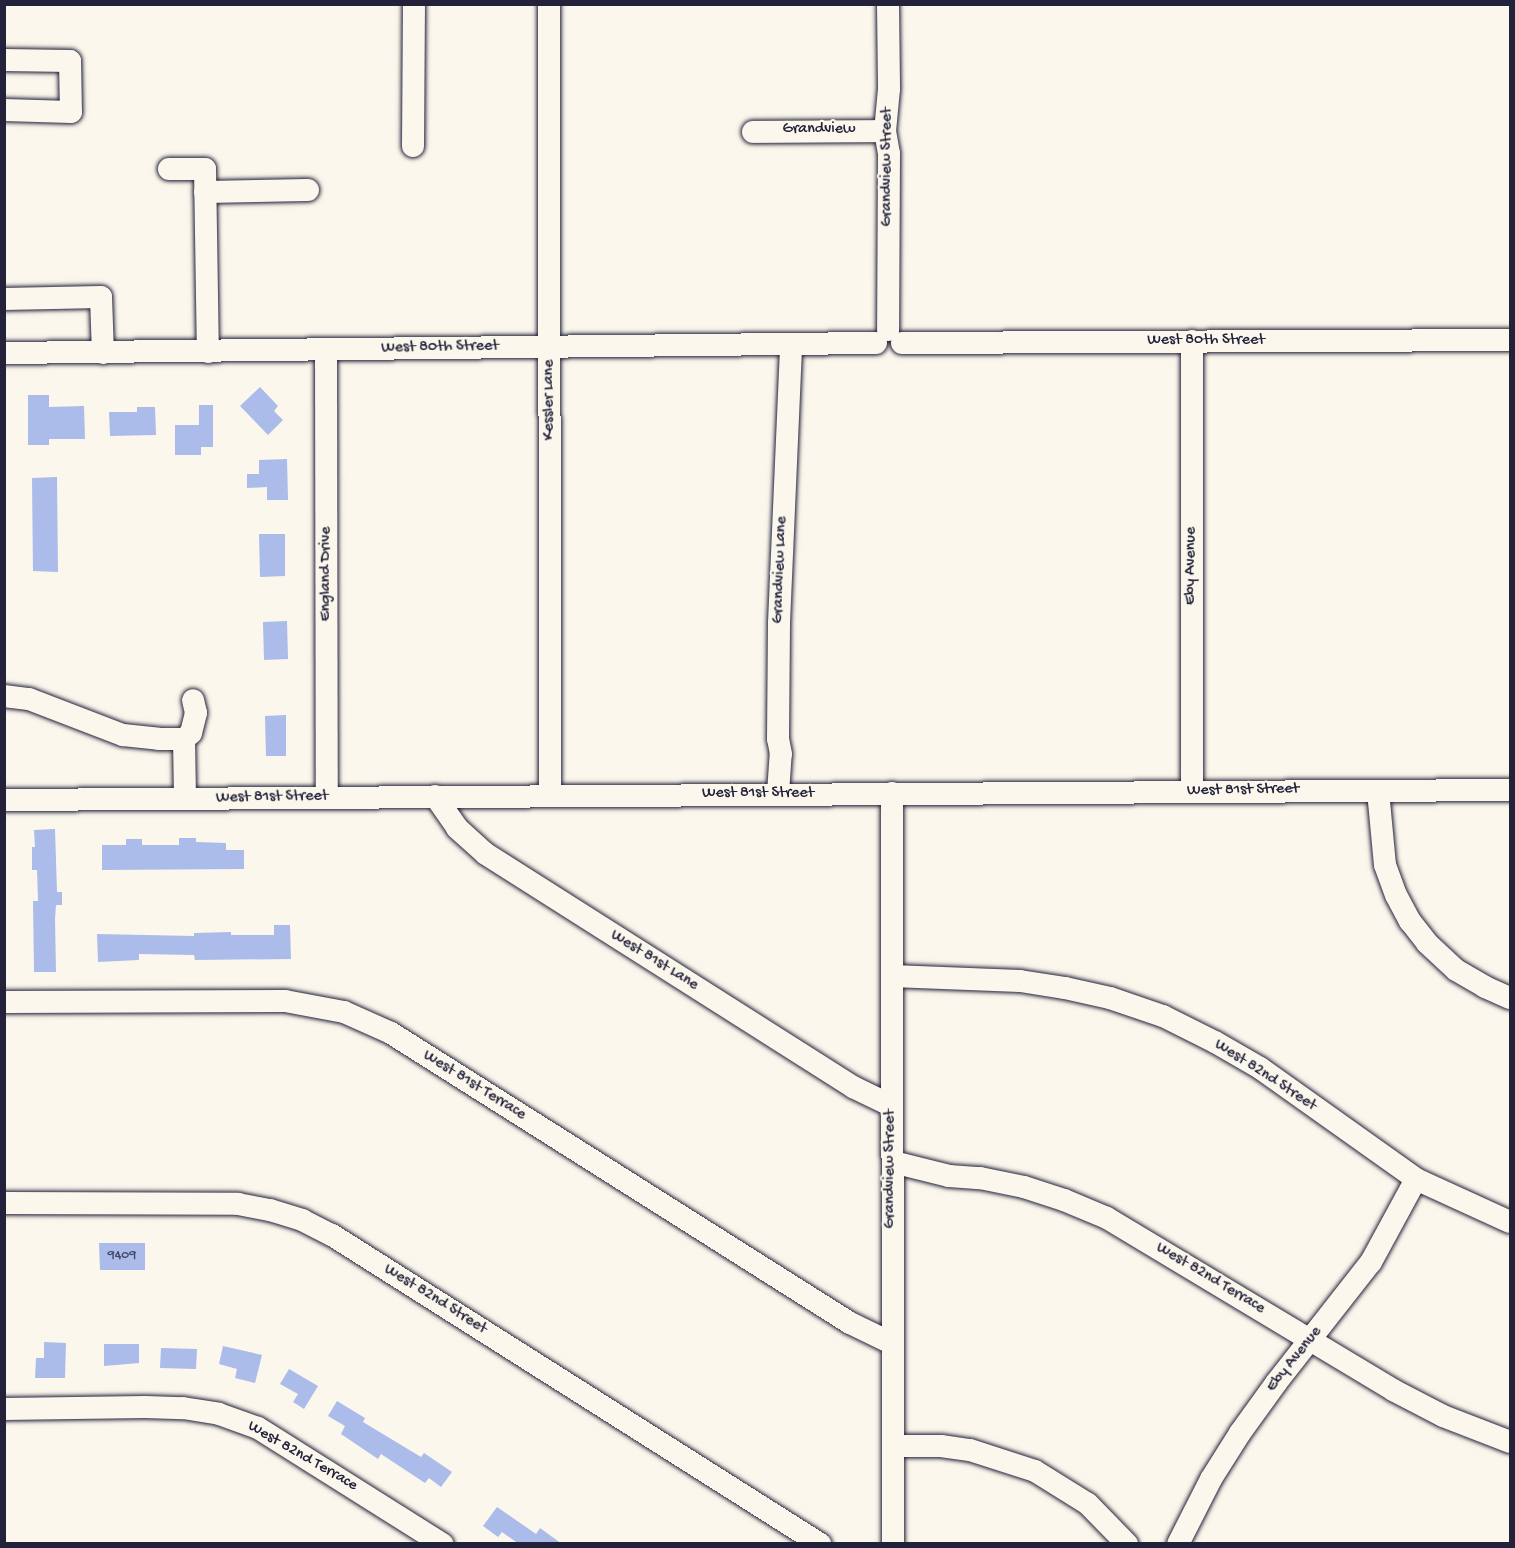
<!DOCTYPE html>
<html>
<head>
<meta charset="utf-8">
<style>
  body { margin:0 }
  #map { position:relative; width:1515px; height:1548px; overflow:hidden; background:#fbf7ec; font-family:"Gochi Hand",sans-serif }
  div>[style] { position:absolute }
  .building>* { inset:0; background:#abbbea }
  .roads { filter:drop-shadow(0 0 2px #22223b) drop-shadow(0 0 2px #22223b) }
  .minor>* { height:22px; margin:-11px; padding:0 11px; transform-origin:11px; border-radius:11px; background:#fbf7ec }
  span { translate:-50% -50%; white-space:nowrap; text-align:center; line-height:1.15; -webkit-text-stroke:4.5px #fbf7ec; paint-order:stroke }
  .number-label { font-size:14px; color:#444867 }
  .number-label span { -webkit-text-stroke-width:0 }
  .street-label { font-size:16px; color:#22223b }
  .frame { position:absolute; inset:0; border:6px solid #22223b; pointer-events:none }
</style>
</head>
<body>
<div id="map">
  <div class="building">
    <i style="clip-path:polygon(260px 387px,278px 406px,274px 411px,283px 420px,268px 435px,240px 406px)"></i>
    <i style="clip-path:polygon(28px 395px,49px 395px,49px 407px,84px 406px,85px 439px,49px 439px,49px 445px,28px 445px)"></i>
    <i style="clip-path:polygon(199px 405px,213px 405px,213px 447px,201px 447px,201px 455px,175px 455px,175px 425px,199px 425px)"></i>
    <i style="clip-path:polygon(137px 407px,155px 407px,156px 435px,110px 436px,109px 412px,137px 412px)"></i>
    <i style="clip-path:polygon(287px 459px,288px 500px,267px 500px,267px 487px,247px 488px,247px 474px,259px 474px,259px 460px)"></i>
    <i style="clip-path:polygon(57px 477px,58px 572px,33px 571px,32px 478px)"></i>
    <i style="clip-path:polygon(259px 534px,285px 534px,285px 576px,260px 577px)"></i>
    <i style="clip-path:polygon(287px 621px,288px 659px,264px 660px,263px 622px)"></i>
    <i style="clip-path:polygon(286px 715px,286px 756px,266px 756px,265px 716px)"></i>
    <i style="clip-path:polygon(55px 829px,57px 892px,62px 892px,62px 905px,56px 905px,55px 919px,56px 972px,34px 972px,33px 901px,38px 901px,37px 870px,32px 870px,32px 847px,35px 847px,34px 830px)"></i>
    <i style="clip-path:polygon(179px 838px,196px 838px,196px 842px,226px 843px,226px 850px,244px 850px,244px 869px,102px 870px,102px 845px,126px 845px,126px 839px,142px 839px,142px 845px,179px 845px)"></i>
    <i style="clip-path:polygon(274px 925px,290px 925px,291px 959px,195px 960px,194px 955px,139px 954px,139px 960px,98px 962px,97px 934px,194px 936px,194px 933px,231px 932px,231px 935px,274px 935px)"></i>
    <i style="clip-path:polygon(99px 1243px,145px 1243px,145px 1270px,100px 1270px)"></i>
    <i style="clip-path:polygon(44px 1342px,66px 1343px,65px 1378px,35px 1378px,36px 1358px,44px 1358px)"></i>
    <i style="clip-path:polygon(104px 1344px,139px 1344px,139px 1363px,104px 1366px)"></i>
    <i style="clip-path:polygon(223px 1346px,262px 1355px,255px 1383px,235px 1378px,237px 1369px,219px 1364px)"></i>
    <i style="clip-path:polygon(161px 1348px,197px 1349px,196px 1369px,160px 1368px)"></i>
    <i style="clip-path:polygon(289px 1369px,318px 1386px,304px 1409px,293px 1402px,298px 1394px,280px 1384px)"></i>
    <i style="clip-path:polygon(337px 1401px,365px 1418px,363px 1422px,421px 1457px,424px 1453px,452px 1472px,441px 1487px,429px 1478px,425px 1483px,381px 1454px,378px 1459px,341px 1434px,345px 1426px,328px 1416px)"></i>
    <i style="clip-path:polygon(497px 1507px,536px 1534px,540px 1528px,562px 1544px,519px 1544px,502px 1532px,498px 1537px,483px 1526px)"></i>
  </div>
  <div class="roads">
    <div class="minor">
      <i style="left:549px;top:4px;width:791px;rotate:89.93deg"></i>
      <i style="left:888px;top:4px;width:85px;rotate:89.3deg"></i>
      <i style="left:889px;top:89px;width:42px;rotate:95.4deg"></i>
      <i style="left:885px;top:131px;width:23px;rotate:80deg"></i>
      <i style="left:889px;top:154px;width:176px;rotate:90.3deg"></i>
      <i style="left:4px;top:60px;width:66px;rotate:0.9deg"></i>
      <i style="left:70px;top:61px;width:51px;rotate:88.9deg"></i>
      <i style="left:71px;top:112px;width:67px;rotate:-178.3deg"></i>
      <i style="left:753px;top:132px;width:132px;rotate:-0.4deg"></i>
      <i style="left:413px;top:146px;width:142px;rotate:-89.6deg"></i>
      <i style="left:169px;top:169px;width:36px"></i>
      <i style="left:205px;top:169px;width:183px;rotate:89.1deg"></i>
      <i style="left:205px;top:192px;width:103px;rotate:-1.1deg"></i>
      <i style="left:4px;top:299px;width:97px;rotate:-1.2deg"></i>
      <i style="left:101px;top:297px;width:56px;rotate:88deg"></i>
      <i style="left:902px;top:343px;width:608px;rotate:-0.28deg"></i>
      <i style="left:326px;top:350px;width:447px;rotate:89.9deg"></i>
      <i style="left:4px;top:353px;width:872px;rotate:-0.66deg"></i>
      <i style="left:4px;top:696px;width:25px;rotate:7deg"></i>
      <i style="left:29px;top:699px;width:101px;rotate:21deg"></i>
      <i style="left:123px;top:735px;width:36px;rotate:6deg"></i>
      <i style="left:159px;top:739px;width:25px"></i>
      <i style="left:184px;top:739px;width:9px;rotate:-41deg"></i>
      <i style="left:191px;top:733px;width:21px;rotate:-76deg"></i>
      <i style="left:196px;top:713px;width:13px;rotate:-103deg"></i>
      <i style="left:184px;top:739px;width:60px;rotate:89deg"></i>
      <i style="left:1192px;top:791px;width:450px;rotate:-90deg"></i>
      <i style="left:1378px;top:791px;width:74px;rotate:84.6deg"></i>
      <i style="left:1385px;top:865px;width:32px;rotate:70deg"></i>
      <i style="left:1396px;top:895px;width:30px;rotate:62deg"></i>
      <i style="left:1410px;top:921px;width:28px;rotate:52deg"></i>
      <i style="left:1427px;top:943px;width:40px;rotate:43deg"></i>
      <i style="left:1456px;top:970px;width:34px;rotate:30deg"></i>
      <i style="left:1485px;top:987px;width:27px;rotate:24deg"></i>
      <i style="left:778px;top:793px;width:39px;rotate:-86deg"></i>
      <i style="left:781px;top:754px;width:15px;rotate:-101deg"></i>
      <i style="left:778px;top:739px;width:116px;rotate:-89.5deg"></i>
      <i style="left:779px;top:623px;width:277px;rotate:-87.5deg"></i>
      <i style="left:892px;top:793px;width:751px;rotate:89.92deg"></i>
      <i style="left:435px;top:796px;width:39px;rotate:55deg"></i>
      <i style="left:457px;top:828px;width:39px;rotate:42deg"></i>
      <i style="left:486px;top:854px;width:435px;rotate:32.4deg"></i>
      <i style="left:853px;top:1087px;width:41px;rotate:25.9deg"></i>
      <i style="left:4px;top:800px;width:1506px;rotate:-0.38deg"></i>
      <i style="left:892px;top:976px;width:128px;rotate:2.2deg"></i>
      <i style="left:1020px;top:981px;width:46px;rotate:8.8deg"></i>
      <i style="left:1065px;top:988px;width:46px;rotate:12.5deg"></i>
      <i style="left:1110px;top:998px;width:56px;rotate:18.8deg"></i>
      <i style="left:1163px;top:1016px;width:58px;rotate:26.6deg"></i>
      <i style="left:1215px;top:1042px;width:52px;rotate:30deg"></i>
      <i style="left:1260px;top:1068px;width:191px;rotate:35.4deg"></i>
      <i style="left:1416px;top:1179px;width:103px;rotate:24.6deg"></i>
      <i style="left:4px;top:1002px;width:281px;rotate:-0.2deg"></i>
      <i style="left:285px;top:1001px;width:60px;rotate:10.6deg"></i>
      <i style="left:344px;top:1012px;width:51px;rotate:24.1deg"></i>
      <i style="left:391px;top:1033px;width:543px;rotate:32.29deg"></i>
      <i style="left:850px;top:1323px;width:46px;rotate:26deg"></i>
      <i style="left:893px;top:1162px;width:58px;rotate:14deg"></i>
      <i style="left:949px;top:1176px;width:31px;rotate:4deg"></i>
      <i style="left:980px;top:1178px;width:45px;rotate:11.6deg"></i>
      <i style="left:1024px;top:1187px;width:42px;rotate:18deg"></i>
      <i style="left:1064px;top:1200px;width:47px;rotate:22.7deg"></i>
      <i style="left:1107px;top:1218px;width:334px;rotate:31deg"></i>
      <i style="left:1393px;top:1390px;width:56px;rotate:27.5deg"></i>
      <i style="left:1443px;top:1416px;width:72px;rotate:21.2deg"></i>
      <i style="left:4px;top:1203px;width:234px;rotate:0.2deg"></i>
      <i style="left:238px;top:1204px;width:33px;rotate:11deg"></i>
      <i style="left:270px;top:1210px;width:34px;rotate:17deg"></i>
      <i style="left:302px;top:1220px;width:34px;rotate:27deg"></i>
      <i style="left:332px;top:1235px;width:578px;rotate:32.34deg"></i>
      <i style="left:4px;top:1409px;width:141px;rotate:-0.8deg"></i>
      <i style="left:145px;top:1407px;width:38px;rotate:2deg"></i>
      <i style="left:183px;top:1408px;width:36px;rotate:9deg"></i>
      <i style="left:219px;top:1414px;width:41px;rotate:19.7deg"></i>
      <i style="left:258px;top:1428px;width:218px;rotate:32.2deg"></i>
      <i style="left:894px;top:1446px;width:47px"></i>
      <i style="left:941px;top:1446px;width:29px;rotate:8deg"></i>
      <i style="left:970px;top:1450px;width:68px;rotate:17.9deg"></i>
      <i style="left:1035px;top:1471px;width:62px;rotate:31.9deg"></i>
      <i style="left:1088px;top:1504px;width:56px;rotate:45.7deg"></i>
      <i style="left:1178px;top:1544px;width:73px;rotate:-63.1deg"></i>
      <i style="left:1211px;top:1479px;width:54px;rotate:-57.8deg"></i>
      <i style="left:1240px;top:1433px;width:62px;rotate:-54.2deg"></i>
      <i style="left:1276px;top:1383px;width:154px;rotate:-51.9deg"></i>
      <i style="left:1371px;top:1262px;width:94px;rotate:-61.5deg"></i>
    </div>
  </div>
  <div class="number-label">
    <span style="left:122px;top:1256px">9409</span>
  </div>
  <div class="street-label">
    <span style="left:819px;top:130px">Grandview</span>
    <span style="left:888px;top:167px;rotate:-90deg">Grandview Street</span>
    <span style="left:1206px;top:341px">West 80th Street</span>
    <span style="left:440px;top:348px;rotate:-1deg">West 80th Street</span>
    <span style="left:550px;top:400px;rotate:-90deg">Kessler Lane</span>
    <span style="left:1192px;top:566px;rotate:-90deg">Eby Avenue</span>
    <span style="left:781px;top:570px;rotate:-88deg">Grandview Lane</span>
    <span style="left:327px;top:574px;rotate:-90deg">England Drive</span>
    <span style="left:1243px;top:791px;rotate:-1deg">West 81st Street</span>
    <span style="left:758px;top:794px">West 81st Street</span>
    <span style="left:272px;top:798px;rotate:-1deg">West 81st Street</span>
    <span style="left:654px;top:961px;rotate:32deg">West 81st Lane</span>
    <span style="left:1265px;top:1076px;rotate:33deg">West 82nd Street</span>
    <span style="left:474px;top:1086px;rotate:32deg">West 81st Terrace</span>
    <span style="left:891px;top:1169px;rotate:-90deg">Grandview Street</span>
    <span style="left:1210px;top:1279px;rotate:31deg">West 82nd Terrace</span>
    <span style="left:435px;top:1300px;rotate:32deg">West 82nd Street</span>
    <span style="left:1295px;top:1360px;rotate:-52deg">Eby Avenue</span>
    <span style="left:302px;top:1457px;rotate:30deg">West 82nd Terrace</span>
  </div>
  <div class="frame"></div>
</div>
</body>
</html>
